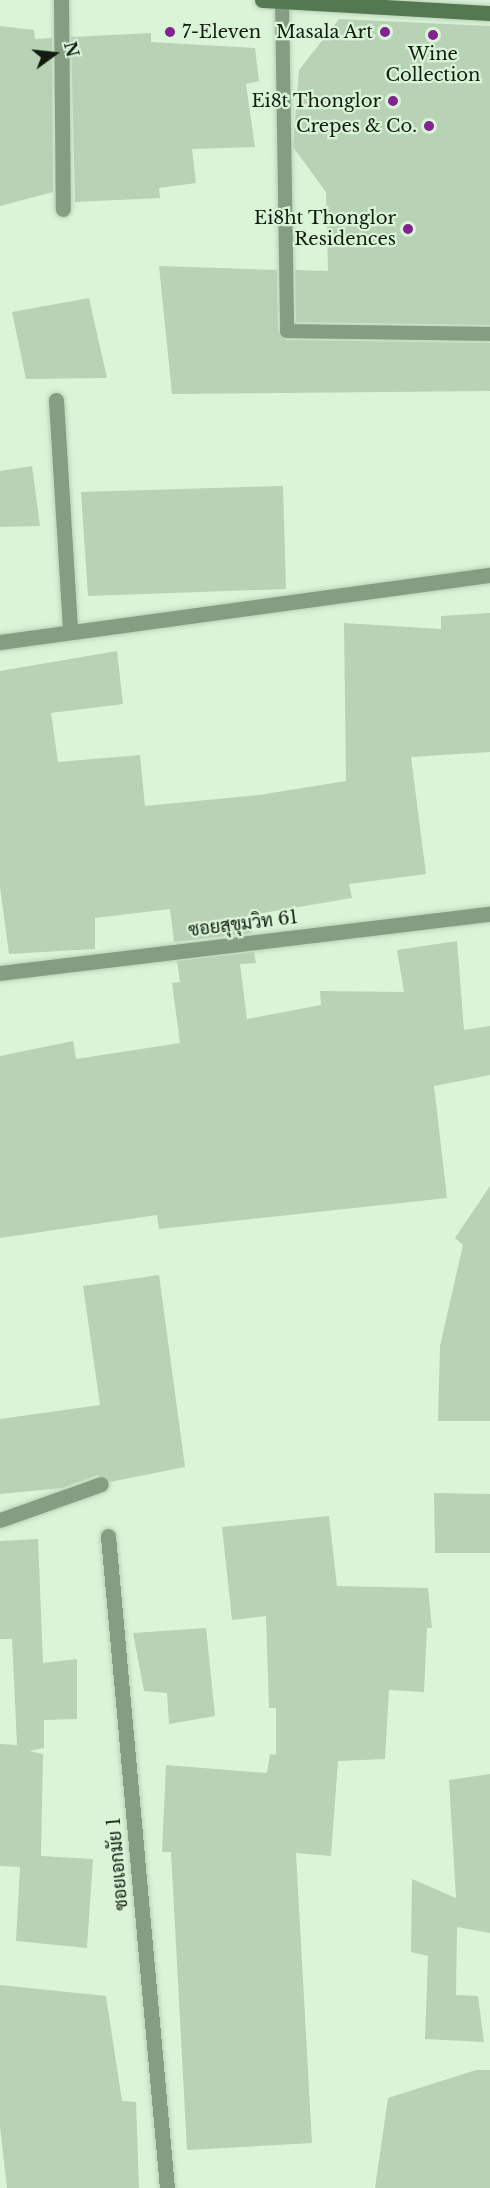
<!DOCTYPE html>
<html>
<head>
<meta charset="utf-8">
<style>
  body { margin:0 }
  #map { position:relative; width:490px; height:2188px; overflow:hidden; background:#d9f4d7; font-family:"Libre Baskerville",Sarabun,serif }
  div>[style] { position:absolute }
  .building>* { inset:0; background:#b8d2b5 }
  .roads { filter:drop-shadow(0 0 2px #b9d1b7) drop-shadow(0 0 2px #b9d1b7) }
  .lane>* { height:14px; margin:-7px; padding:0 7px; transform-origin:7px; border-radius:7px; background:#859e83 }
  .street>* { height:15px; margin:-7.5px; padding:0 7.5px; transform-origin:7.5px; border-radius:7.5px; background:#859e83 }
  .secondary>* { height:15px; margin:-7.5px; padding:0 7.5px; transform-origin:7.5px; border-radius:7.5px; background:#547952 }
  .dots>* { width:16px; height:16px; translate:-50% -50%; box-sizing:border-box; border:3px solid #d9f4d7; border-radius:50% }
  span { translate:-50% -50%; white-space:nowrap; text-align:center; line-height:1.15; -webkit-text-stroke:4.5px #d9f4d7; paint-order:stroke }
  .poi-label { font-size:18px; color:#121c11 }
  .left { translate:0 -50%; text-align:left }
  .right { translate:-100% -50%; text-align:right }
  .street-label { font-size:18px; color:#121c11 }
  .north { position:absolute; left:24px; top:24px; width:60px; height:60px; -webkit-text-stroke:4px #d9f4d7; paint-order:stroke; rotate:75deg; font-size:16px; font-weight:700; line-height:24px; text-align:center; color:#121c11 }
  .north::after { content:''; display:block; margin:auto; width:21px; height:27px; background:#121c11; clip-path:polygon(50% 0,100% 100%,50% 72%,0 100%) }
</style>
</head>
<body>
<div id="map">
  <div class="building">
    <i style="clip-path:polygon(339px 19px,490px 26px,490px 325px,296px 322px,295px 270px,328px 271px,326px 192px,293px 147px,299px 70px)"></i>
    <i style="clip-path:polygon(0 26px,34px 30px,35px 39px,52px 38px,53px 192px,0 206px)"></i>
    <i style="clip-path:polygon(151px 33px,151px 42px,255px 48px,259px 81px,246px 84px,255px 147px,192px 149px,196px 183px,159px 188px,160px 198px,75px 202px,71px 37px)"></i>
    <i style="clip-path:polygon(159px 266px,277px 270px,278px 331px,286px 340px,490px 343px,490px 391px,172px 394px)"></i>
    <i style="clip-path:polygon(89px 298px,107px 378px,26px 379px,12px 312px)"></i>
    <i style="clip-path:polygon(32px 466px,40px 526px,0 527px,0 471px)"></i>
    <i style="clip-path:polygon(283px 486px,286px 589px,88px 596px,81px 492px)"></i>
    <i style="clip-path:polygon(490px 613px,490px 752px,411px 757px,426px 874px,349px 884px,352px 898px,251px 915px,252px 933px,174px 942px,170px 909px,95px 918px,95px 949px,9px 954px,0 887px,0 671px,117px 651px,123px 704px,51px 713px,58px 762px,140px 755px,145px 806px,259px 795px,346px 781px,344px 623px,441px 629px,441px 616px)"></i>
    <i style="clip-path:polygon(457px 941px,464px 1030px,490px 1026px,490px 1075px,434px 1086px,447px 1198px,159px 1229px,157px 1215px,0 1238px,0 1056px,73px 1041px,76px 1059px,180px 1043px,172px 983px,180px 982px,177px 961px,254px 952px,256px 963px,240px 964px,247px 1019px,321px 1005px,320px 991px,404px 992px,397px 950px)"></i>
    <i style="clip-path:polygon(490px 1186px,490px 1421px,438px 1421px,440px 1346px,463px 1245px,455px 1238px)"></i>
    <i style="clip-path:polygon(159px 1275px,185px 1467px,110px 1482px,98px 1475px,62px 1488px,0 1494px,0 1419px,100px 1405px,83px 1286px)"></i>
    <i style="clip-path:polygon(434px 1493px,490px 1494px,490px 1553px,435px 1553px)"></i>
    <i style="clip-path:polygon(329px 1516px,337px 1586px,428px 1588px,432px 1628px,427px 1628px,424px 1692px,389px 1690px,385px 1759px,338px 1761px,331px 1856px,296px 1853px,312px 2143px,187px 2150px,171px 1852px,162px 1852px,166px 1765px,267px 1773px,270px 1754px,276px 1755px,276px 1708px,269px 1708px,266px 1616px,232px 1620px,222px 1527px)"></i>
    <i style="clip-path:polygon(38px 1539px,43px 1663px,77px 1659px,77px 1719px,44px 1720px,44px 1748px,29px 1751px,43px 1754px,41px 1856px,93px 1859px,87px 1948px,16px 1941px,20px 1867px,0 1866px,0 1744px,17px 1745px,12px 1639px,0 1639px,0 1541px)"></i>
    <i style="clip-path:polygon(206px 1628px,215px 1716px,169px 1724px,167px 1693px,144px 1691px,133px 1633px)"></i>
    <i style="clip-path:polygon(490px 1774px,490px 1933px,457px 1927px,456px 1995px,478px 1996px,484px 2042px,425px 2039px,428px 1956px,411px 1952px,412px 1879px,456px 1898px,449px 1780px)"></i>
    <i style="clip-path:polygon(0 1985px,106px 1996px,122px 2101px,136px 2102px,139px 2188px,7px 2188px,0 2126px)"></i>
    <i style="clip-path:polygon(476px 2070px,490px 2070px,490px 2188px,375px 2188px,388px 2098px)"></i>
  </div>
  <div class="roads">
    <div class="lane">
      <i style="left:282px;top:1px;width:330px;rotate:89.1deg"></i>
      <i style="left:287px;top:331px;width:203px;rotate:0.8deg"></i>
    </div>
    <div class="street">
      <i style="left:61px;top:0;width:209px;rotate:89.5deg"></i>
      <i style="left:56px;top:400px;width:232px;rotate:86.5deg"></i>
      <i style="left:0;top:642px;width:495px;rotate:-7.8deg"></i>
      <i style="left:0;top:973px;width:494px;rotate:-6.9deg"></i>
      <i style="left:0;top:1520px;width:107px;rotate:-19.6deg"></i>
      <i style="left:108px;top:1536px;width:655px;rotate:84.83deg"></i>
    </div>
    <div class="secondary">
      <i style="left:262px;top:0;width:228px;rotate:3.3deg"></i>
    </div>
  </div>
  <div class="dots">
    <i style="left:170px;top:32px;background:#82238e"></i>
    <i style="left:385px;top:32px;background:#82238e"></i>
    <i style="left:433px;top:35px;background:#82238e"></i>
    <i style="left:393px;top:101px;background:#82238e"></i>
    <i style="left:429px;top:126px;background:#82238e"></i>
    <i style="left:408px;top:229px;background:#82238e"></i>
  </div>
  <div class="poi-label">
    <span class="left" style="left:182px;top:32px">7-Eleven</span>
    <span class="right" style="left:373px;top:32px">Masala Art</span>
    <span style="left:433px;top:65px">Wine<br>Collection</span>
    <span class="right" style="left:381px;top:101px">Ei8t Thonglor</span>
    <span class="right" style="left:417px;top:126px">Crepes &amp; Co.</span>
    <span class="right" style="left:396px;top:229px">Ei8ht Thonglor<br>Residences</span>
  </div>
  <div class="street-label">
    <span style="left:243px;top:924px;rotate:-7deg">ซอยสุขุมวิท 61</span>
    <span style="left:118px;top:1864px;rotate:-95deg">ซอยเอกมัย 1</span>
  </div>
  <div class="north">N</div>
</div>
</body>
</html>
